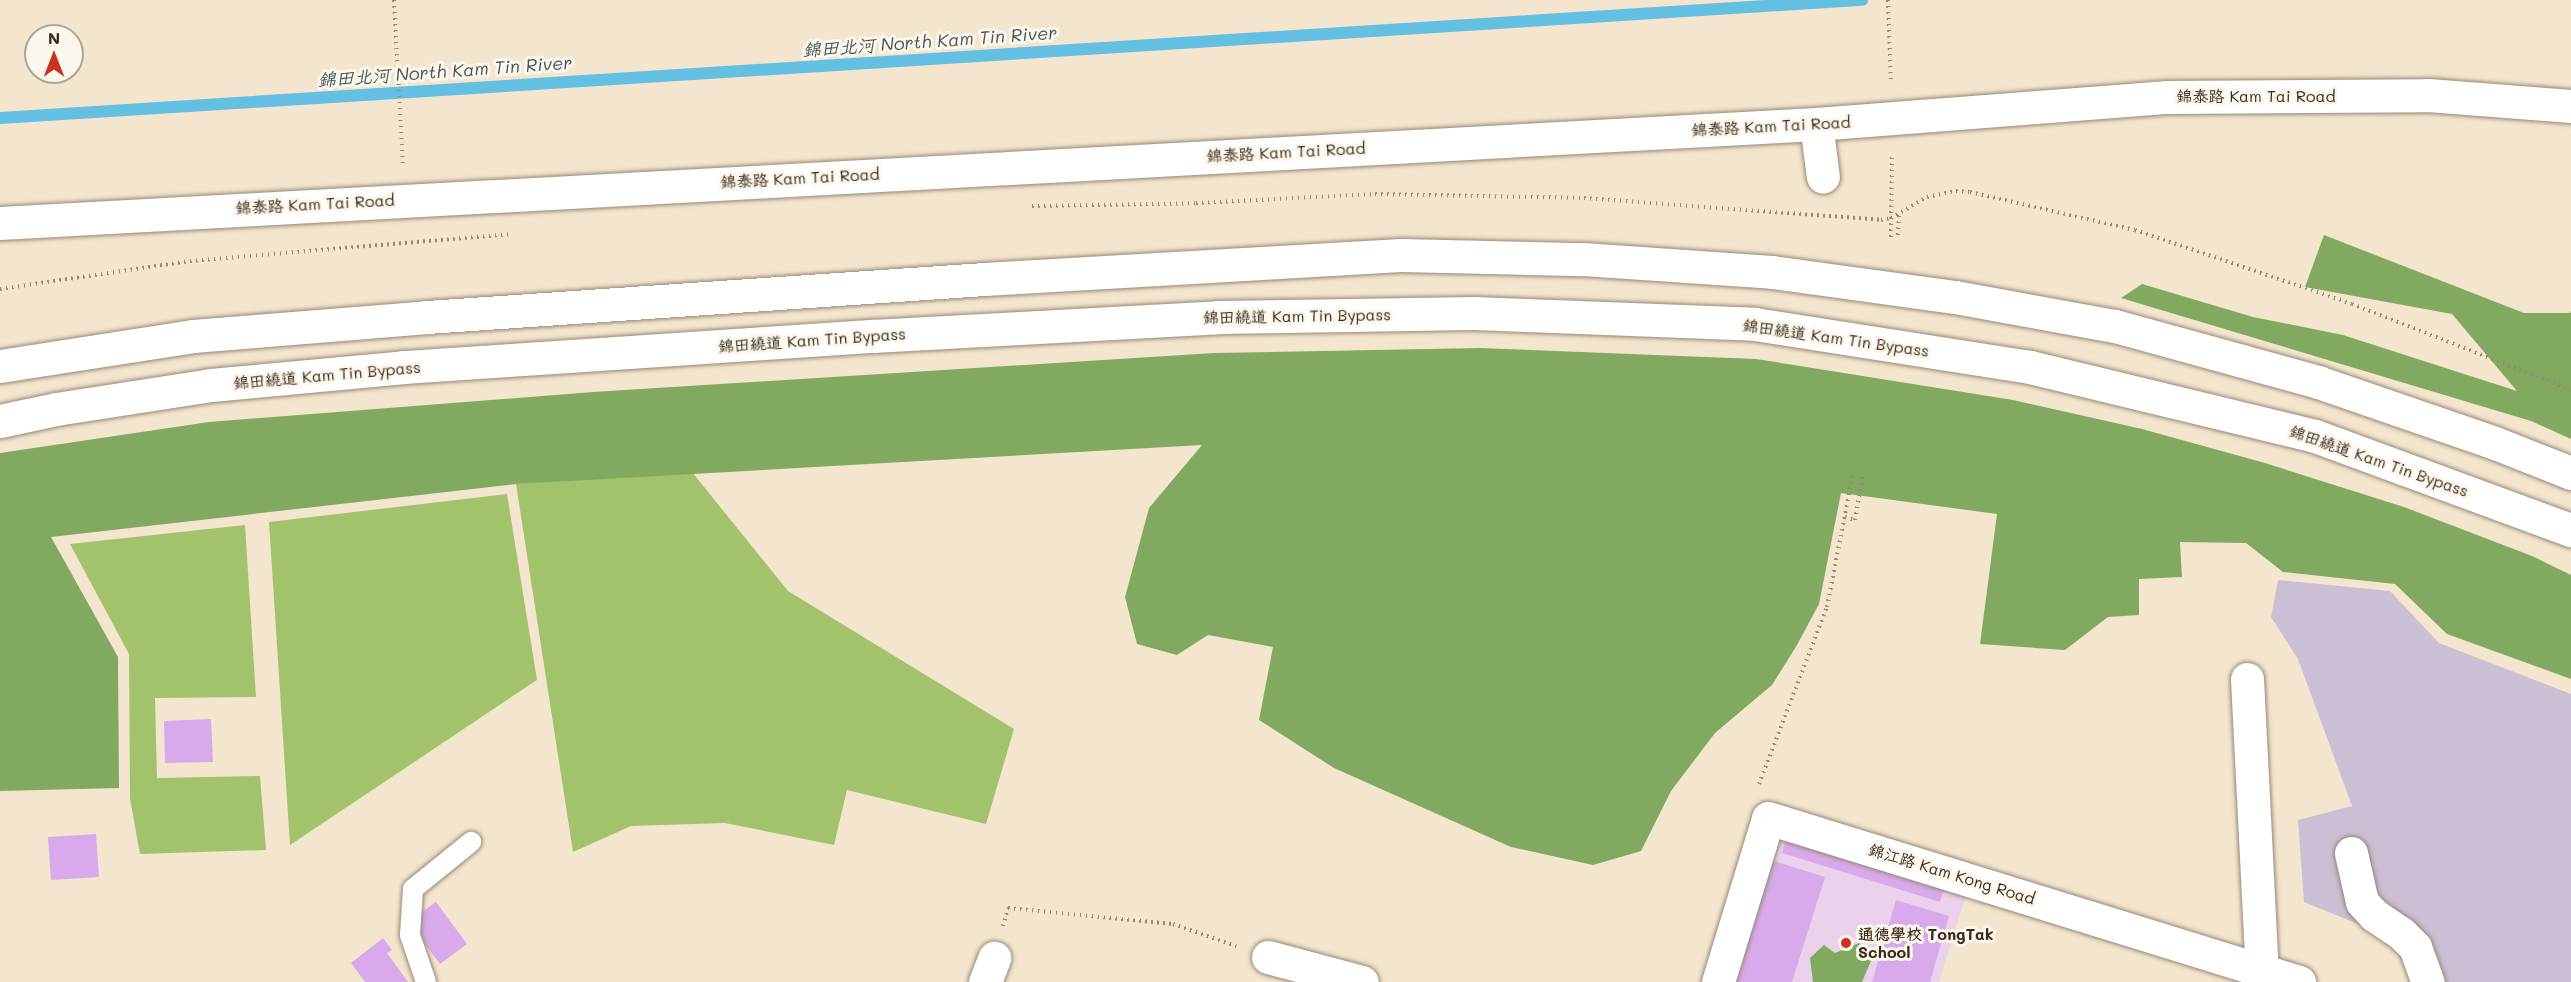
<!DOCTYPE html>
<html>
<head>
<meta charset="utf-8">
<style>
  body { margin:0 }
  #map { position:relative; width:2571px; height:982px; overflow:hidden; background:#f4e6ce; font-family:Mali,"LXGW WenKai TC",sans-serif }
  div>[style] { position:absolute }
  .built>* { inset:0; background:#ebd1eb }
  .industrial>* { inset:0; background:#cbbfd5 }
  .green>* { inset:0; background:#a2c36c }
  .forest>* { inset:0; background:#81a960 }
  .stream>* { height:12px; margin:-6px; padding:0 6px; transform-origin:6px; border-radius:6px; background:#64c0e2 }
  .building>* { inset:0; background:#d8aaeb }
  .path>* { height:4px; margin-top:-2px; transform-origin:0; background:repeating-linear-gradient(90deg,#988876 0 1.5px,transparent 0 6px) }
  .roads { filter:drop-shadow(0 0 2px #988876) drop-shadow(0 0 2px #988876) }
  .lane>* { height:20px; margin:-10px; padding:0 10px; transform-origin:10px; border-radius:10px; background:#fff }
  .street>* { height:33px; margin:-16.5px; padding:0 16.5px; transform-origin:16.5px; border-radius:16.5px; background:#fff }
  .primary>* { height:33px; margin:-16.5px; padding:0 16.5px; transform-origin:16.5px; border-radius:16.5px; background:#fff }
  .dots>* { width:16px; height:16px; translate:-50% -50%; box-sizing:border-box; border:3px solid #fbf7ec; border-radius:50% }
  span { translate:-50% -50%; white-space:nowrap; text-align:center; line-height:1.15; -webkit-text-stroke:6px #fbf7ec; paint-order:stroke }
  .street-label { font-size:16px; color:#3b2a1e }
  .poi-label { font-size:16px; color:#3b2a1e; font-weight:700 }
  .left { translate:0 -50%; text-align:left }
  .water-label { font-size:18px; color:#475759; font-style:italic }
  .north { position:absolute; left:24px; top:24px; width:60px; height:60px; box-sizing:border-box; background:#fbf7ec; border:2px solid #aea59a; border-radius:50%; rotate:0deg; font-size:16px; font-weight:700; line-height:24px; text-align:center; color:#3b2a1e }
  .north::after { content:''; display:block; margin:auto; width:21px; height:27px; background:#c8321e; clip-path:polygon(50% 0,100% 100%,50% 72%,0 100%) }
</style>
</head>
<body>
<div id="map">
  <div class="built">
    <i style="clip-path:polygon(1777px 832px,1967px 892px,1939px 982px,1730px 982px)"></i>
  </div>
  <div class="industrial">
    <i style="clip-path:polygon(2278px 580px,2390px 591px,2439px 643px,2571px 694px,2571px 982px,2412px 982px,2390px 937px,2304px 902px,2298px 820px,2352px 806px,2298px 659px,2271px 617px)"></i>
  </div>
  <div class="green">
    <i style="clip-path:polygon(692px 472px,788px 591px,1014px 729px,986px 824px,847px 790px,834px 845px,725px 823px,631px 826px,573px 852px,516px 484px)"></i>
    <i style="clip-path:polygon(507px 494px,537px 680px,290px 845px,269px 522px)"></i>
    <i style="clip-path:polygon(245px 525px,256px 697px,155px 698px,157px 778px,260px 776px,266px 850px,140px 854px,130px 799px,129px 654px,70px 544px)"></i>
  </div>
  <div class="forest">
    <i style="clip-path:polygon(2324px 235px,2524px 313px,2570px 313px,2571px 311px,2571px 439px,2531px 421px,2121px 298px,2142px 284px,2253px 317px,2343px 335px,2517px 391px,2452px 314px,2305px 287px)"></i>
    <i style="clip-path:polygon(1480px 348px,1756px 359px,2013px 400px,2142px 429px,2265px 463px,2404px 507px,2532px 556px,2571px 575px,2571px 679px,2447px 634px,2395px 584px,2283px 572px,2246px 543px,2180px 542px,2182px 577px,2139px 579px,2139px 615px,2108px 617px,2065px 650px,1980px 644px,1997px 514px,1841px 493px,1819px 604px,1797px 645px,1772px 685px,1715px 733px,1671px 791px,1641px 851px,1593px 865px,1511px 847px,1334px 768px,1259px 720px,1273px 647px,1208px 635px,1177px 655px,1137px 644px,1125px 597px,1149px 508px,1202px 445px,516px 484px,51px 537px,118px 657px,119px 788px,0 791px,0 453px,209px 422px,593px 392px,1214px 353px)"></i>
    <i style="clip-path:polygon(1859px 943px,1873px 956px,1862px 982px,1813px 982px,1810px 958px,1824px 945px,1835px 953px)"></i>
  </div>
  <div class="stream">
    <i style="left:0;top:118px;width:1866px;rotate:-3.63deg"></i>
  </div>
  <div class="building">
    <i style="clip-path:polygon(211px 719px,213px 762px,165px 763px,164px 721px)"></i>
    <i style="clip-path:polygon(96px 834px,99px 877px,51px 880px,48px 837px)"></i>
    <i style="clip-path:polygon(1787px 835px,1945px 885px,1940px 902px,1782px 853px)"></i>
    <i style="clip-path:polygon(1768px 859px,1825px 877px,1792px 982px,1730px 982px)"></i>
    <i style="clip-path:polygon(1896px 900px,1949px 916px,1930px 982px,1872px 982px)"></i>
    <i style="clip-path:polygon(436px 902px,467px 944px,440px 964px,408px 922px)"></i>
    <i style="clip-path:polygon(383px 938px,392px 950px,387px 953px,408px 982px,365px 982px,351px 963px)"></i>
  </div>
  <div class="path">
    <i style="left:394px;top:0;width:167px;rotate:86.9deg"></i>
    <i style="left:1888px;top:0;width:83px;rotate:87.9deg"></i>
    <i style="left:1032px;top:206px;width:164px;rotate:-1deg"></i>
    <i style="left:1196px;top:203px;width:179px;rotate:-2.9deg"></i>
    <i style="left:1375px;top:194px;width:209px;rotate:1.1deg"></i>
    <i style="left:1584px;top:198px;width:298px;rotate:4.2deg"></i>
    <i style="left:1881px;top:220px;width:10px;rotate:-11deg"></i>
    <i style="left:1891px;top:218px;width:42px;rotate:-30.3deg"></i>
    <i style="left:1927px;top:197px;width:30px;rotate:-12deg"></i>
    <i style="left:1956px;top:191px;width:14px;rotate:4deg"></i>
    <i style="left:1970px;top:192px;width:169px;rotate:13deg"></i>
    <i style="left:2135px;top:230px;width:229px;rotate:18.8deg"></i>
    <i style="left:2352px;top:304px;width:235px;rotate:21.4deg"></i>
    <i style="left:1898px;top:235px;width:21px;rotate:-87deg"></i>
    <i style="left:1891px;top:237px;width:83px;rotate:-89.3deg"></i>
    <i style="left:0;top:289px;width:192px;rotate:-8.4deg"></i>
    <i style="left:190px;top:261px;width:320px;rotate:-4.8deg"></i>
    <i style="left:1845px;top:517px;width:10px;rotate:17deg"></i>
    <i style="left:1855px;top:520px;width:47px;rotate:-80.1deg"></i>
    <i style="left:1759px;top:784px;width:190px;rotate:-69deg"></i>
    <i style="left:1827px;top:607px;width:136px;rotate:-79deg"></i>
    <i style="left:1003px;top:926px;width:19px;rotate:-74deg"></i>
    <i style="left:1008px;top:908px;width:166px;rotate:5.5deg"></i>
    <i style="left:1173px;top:924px;width:67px;rotate:19.2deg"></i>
  </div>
  <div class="roads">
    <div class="lane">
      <i style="left:426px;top:982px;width:50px;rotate:-108.8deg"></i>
      <i style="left:410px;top:935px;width:46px;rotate:-86.3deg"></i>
      <i style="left:413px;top:889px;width:75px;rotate:-39deg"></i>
    </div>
    <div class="street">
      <i style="left:1816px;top:124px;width:53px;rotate:82.5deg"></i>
      <i style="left:0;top:223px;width:1819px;rotate:-3.12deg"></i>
      <i style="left:1816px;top:124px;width:353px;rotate:-4.4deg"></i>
      <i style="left:2168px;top:97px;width:260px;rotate:-0.4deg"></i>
      <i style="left:2428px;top:95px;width:143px;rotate:4.4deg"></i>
      <i style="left:2247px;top:679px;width:292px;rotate:87.1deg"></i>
      <i style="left:2351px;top:853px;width:50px;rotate:77.3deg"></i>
      <i style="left:2362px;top:902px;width:18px;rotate:47deg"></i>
      <i style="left:2374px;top:915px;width:32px;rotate:34deg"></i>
      <i style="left:2401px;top:933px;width:20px;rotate:45deg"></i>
      <i style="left:2415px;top:947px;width:37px;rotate:70deg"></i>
      <i style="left:1268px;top:957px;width:97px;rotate:14.9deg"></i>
      <i style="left:985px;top:982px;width:26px;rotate:-69deg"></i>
      <i style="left:1718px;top:982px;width:171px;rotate:-73deg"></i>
      <i style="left:1768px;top:818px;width:556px;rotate:17.16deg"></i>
    </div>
    <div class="primary">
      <i style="left:0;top:366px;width:195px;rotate:-8.8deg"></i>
      <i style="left:193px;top:336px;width:235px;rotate:-4.6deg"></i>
      <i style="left:427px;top:317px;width:558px;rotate:-3.9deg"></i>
      <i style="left:984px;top:279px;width:417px;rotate:-3.3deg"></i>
      <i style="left:1400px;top:255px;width:183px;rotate:1.3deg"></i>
      <i style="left:1583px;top:259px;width:189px;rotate:3.9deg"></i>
      <i style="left:1772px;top:272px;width:185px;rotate:7.8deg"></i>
      <i style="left:1955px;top:297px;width:163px;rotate:10.3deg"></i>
      <i style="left:2115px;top:326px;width:211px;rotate:15.4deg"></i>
      <i style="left:2318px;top:382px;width:187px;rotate:19deg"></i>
      <i style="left:2495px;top:443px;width:82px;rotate:21.5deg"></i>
      <i style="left:0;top:421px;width:57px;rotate:-12.1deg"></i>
      <i style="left:56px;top:409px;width:157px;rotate:-8.8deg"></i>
      <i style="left:211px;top:385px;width:194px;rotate:-5.3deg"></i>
      <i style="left:404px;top:367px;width:469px;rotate:-3.8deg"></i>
      <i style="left:872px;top:336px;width:347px;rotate:-3.1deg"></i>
      <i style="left:1218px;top:317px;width:256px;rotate:-0.9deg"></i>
      <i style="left:1474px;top:313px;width:281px;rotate:2.2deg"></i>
      <i style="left:1755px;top:324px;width:278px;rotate:8.9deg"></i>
      <i style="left:2030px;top:367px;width:293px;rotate:13.6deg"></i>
      <i style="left:2315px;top:436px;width:273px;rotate:20.2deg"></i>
    </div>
  </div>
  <div class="dots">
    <i style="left:1846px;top:943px;background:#c8321e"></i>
  </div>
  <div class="street-label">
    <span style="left:2256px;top:96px">錦泰路 Kam Tai Road</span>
    <span style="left:1771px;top:126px;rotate:-3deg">錦泰路 Kam Tai Road</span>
    <span style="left:1286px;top:152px;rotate:-3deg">錦泰路 Kam Tai Road</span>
    <span style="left:800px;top:178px;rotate:-3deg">錦泰路 Kam Tai Road</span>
    <span style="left:315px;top:204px;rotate:-3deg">錦泰路 Kam Tai Road</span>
    <span style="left:1297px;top:316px;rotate:-1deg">錦田繞道 Kam Tin Bypass</span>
    <span style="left:1836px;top:338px;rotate:8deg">錦田繞道 Kam Tin Bypass</span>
    <span style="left:812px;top:340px;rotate:-4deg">錦田繞道 Kam Tin Bypass</span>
    <span style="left:327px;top:375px;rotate:-5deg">錦田繞道 Kam Tin Bypass</span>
    <span style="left:2379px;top:461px;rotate:19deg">錦田繞道 Kam Tin Bypass</span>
    <span style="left:1952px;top:874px;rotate:17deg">錦江路 Kam Kong Road</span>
  </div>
  <div class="poi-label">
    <span class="left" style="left:1858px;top:943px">通德學校 TongTak<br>School</span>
  </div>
  <div class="water-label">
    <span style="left:930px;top:41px;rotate:-4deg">錦田北河 North Kam Tin River</span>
    <span style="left:445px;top:71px;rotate:-4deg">錦田北河 North Kam Tin River</span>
  </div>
  <div class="north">N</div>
</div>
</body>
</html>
